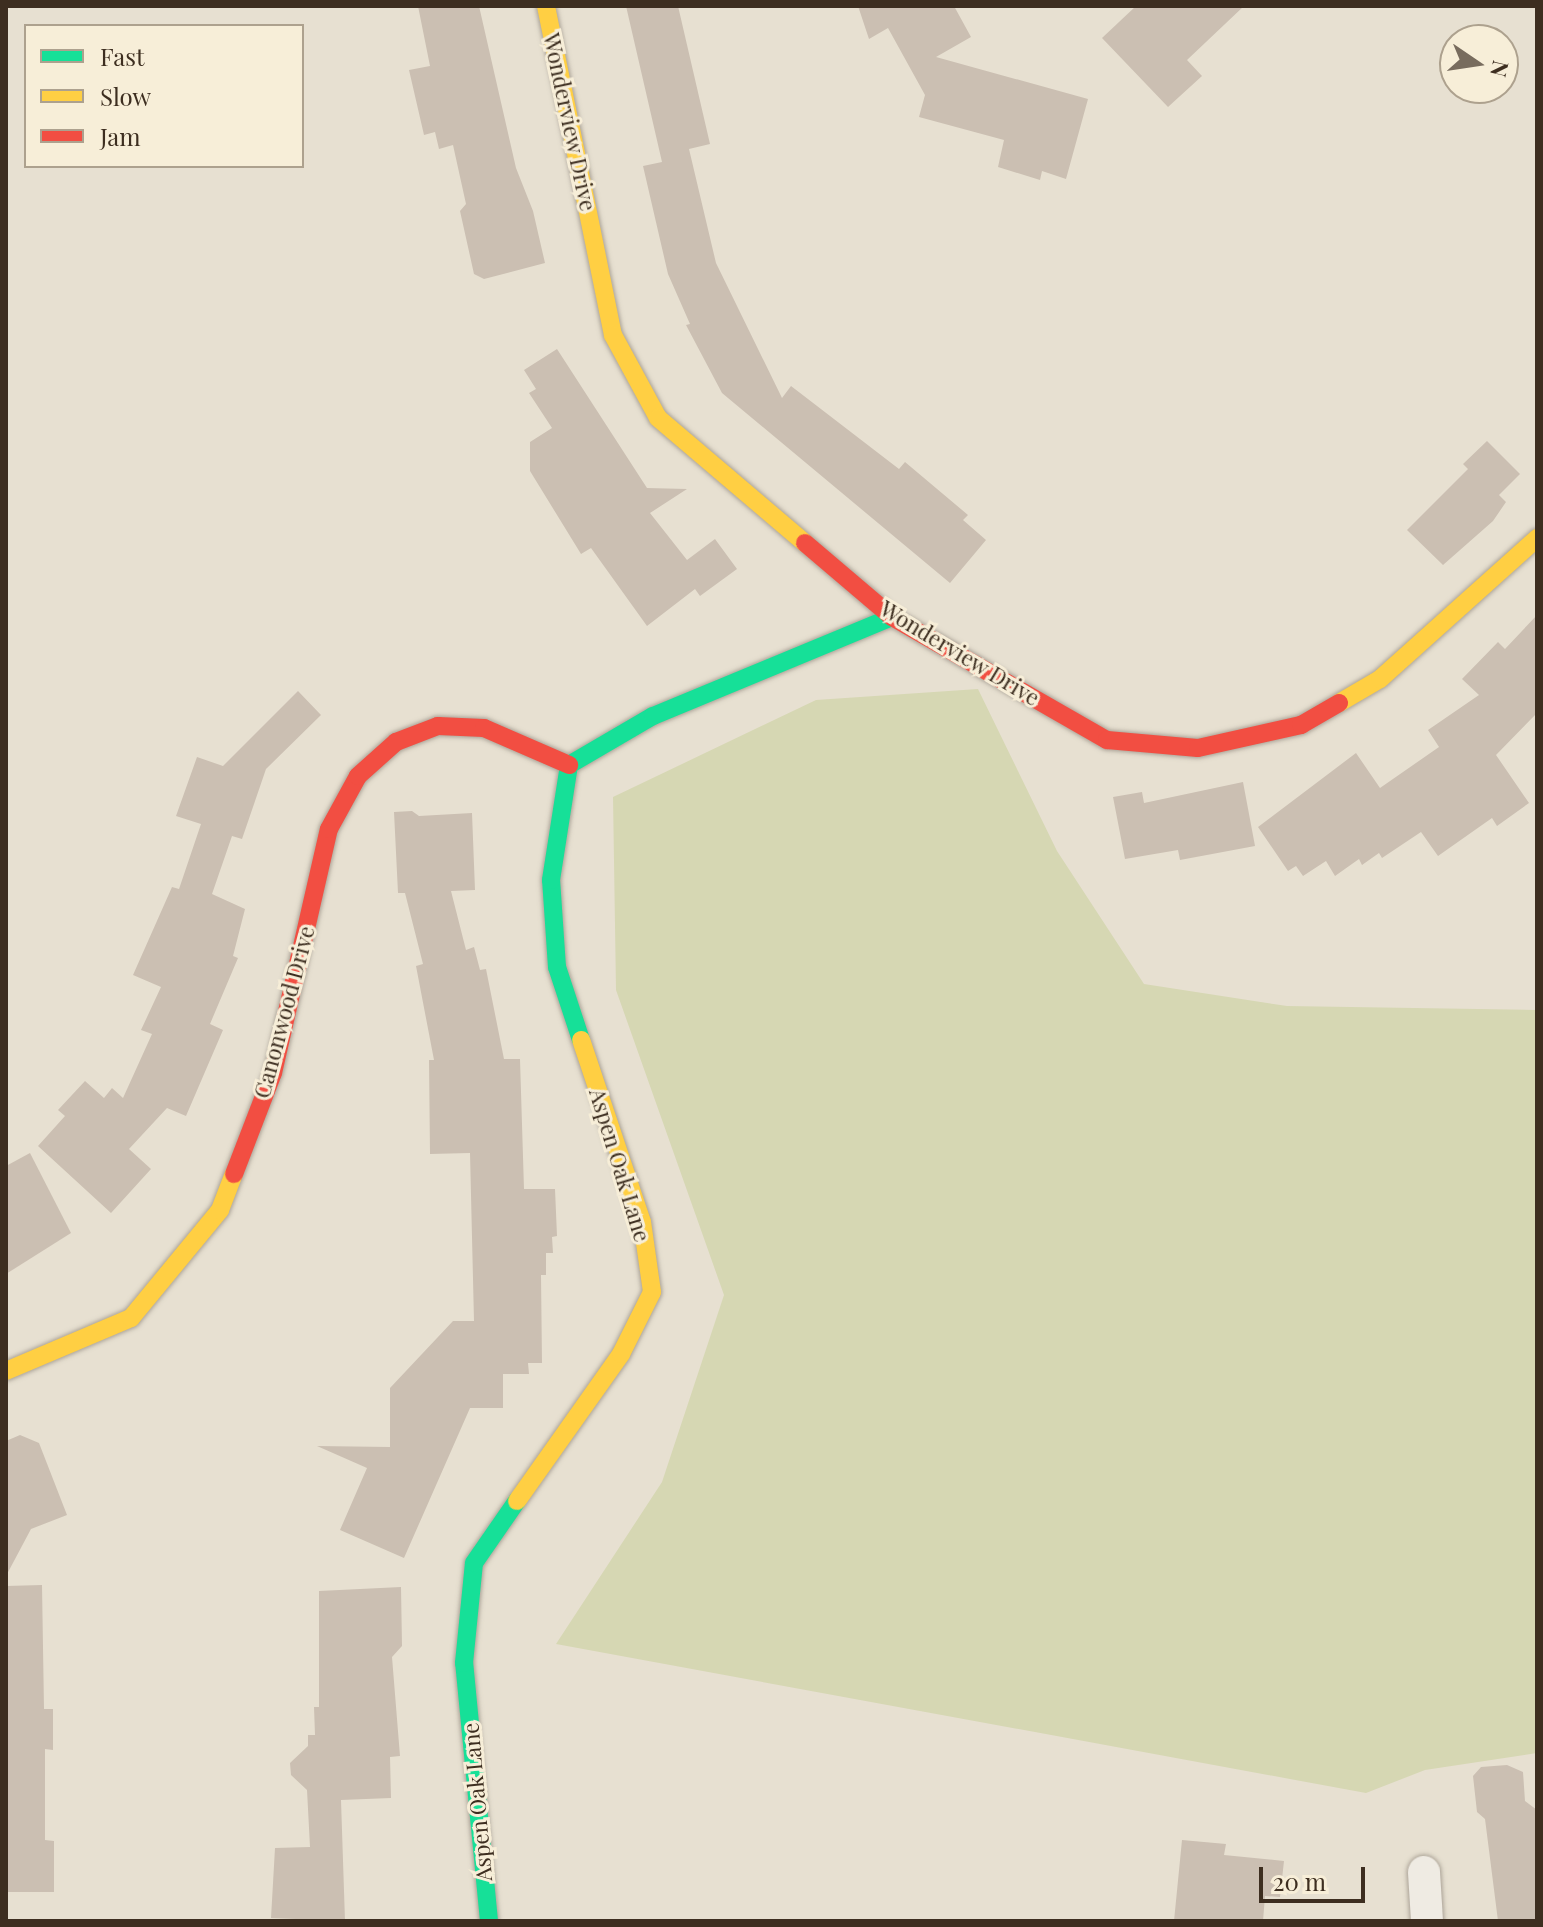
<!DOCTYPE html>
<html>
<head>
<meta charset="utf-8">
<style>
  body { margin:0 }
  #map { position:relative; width:1543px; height:1927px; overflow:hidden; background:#e7e0d1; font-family:"Playfair Display",serif }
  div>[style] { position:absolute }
  .green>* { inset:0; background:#d6d7b3 }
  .building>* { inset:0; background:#cbbfb2 }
  .roads { filter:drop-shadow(0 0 2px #ada599) drop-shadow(0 0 2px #ada599) }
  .street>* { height:32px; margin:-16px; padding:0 16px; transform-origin:16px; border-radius:16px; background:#efebe3 }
  .fast>* { height:18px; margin:-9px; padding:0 9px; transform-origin:9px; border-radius:9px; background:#16e098 }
  .slow>* { height:18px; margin:-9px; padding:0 9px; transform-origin:9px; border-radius:9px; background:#ffcf43 }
  .jam>* { height:18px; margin:-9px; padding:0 9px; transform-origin:9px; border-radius:9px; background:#f24e42 }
  span { translate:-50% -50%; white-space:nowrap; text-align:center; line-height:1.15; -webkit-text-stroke:6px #f7eed8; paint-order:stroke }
  .street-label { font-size:22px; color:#3d2e20 }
  .frame { position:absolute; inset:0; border:8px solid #3d2e20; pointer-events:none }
  .legend { position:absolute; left:24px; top:24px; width:280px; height:144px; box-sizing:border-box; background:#f7eed8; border:2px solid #ada18e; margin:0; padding:10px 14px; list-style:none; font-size:24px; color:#3d2e20 }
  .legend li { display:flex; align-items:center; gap:16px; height:40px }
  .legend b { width:40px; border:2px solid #ada18e }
  .north { position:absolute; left:1439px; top:24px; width:80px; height:80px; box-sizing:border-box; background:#f7eed8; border:2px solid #ada18e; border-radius:50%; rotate:103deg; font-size:22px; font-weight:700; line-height:32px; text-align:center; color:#3d2e20 }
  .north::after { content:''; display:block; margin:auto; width:28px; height:36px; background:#786c5e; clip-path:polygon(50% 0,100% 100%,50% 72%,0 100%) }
  .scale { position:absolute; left:1259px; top:1867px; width:106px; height:36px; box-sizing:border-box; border:4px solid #3d2e20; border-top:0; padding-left:10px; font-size:24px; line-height:28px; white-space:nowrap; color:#3d2e20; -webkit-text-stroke:6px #f7eed8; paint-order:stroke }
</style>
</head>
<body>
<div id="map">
  <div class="green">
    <i style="clip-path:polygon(978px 689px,1057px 851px,1144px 984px,1287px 1006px,1537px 1010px,1537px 1753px,1425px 1770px,1366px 1793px,556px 1644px,662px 1482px,724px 1295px,616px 990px,613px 797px,816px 700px)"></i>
  </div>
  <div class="building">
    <i style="clip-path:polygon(418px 6px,479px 6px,516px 168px,533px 211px,545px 263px,484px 279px,474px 274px,460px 211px,466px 204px,453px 145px,439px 149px,435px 132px,424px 135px,409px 70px,430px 66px)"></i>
    <i style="clip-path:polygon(626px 6px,678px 6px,710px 144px,689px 149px,716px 263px,782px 398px,791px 386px,899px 469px,905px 462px,968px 515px,963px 520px,986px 540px,950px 583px,722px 393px,686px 325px,690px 324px,668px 274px,643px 166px,662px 162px)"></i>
    <i style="clip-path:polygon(858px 6px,954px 6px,971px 37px,936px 57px,1088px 99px,1066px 179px,1042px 171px,1040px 180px,998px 167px,1004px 140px,919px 117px,925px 95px,888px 28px,869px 39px)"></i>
    <i style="clip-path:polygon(1136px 6px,1244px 6px,1187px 60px,1202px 76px,1168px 107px,1102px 38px)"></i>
    <i style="clip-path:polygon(557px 349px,647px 488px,687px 489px,650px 513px,687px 560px,715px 539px,737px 569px,700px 596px,695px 589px,647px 626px,591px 548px,581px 554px,530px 471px,530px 442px,552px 428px,529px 393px,536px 389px,524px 370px)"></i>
    <i style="clip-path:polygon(1487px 441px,1520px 474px,1499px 495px,1506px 502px,1493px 521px,1443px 565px,1407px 530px,1468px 469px,1463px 464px)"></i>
    <i style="clip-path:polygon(1537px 615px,1537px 713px,1496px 755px,1529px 803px,1497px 826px,1492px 818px,1438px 856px,1421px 832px,1382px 858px,1379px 853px,1362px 865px,1359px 859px,1335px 876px,1326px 861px,1303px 876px,1296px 866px,1288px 871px,1258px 827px,1356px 753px,1380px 788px,1439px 747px,1428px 730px,1479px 695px,1462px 679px,1498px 642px,1505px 649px)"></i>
    <i style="clip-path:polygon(298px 691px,321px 715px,266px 769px,242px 839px,232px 836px,212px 894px,245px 909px,233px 956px,238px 958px,210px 1024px,223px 1030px,186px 1116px,167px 1108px,129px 1149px,151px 1169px,111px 1213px,38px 1146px,65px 1116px,58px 1110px,85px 1081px,104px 1098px,112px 1088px,123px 1098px,152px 1034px,141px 1030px,161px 987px,133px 975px,172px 887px,179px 889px,201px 824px,176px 816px,197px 757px,223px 766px)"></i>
    <i style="clip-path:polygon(1243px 782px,1255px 846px,1180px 860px,1178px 850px,1125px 859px,1113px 797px,1142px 792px,1144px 803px)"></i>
    <i style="clip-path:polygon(412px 811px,419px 816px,472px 813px,475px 890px,451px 891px,466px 950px,474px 947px,480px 970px,486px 969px,504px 1059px,520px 1059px,524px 1189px,555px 1189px,557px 1236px,552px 1237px,553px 1253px,546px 1253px,546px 1275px,541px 1275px,542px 1363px,528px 1363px,529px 1374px,503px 1374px,503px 1408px,470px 1408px,404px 1558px,340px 1530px,367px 1468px,317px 1446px,390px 1447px,390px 1388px,453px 1321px,474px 1321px,470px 1153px,430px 1154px,429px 1060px,434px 1060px,416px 966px,423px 964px,405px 893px,398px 893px,394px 812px)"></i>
    <i style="clip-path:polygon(30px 1153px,71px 1233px,6px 1274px,6px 1166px)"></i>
    <i style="clip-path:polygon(20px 1435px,39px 1443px,67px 1515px,31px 1529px,6px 1576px,6px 1441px)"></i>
    <i style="clip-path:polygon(42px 1585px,44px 1709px,53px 1709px,53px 1750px,45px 1749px,45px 1840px,54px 1841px,54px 1892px,6px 1892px,6px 1586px)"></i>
    <i style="clip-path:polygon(401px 1587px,402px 1646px,392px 1657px,400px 1756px,390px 1757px,391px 1798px,341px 1800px,345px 1921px,271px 1918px,275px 1848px,310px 1847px,307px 1790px,291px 1775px,290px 1763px,308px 1746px,308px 1735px,315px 1735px,314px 1707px,319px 1707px,319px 1591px)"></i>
    <i style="clip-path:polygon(1507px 1765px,1523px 1772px,1525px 1801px,1537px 1810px,1537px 1921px,1498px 1921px,1485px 1819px,1477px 1812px,1473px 1776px,1481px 1767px)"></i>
    <i style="clip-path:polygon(1182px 1840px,1226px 1844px,1224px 1855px,1284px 1861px,1280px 1897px,1265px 1896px,1263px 1921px,1174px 1921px)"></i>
  </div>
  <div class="roads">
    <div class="street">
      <i style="left:1424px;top:1872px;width:49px;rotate:86.5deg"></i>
    </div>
    <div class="fast">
      <i style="left:581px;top:1040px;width:77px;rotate:-108.2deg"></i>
      <i style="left:557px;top:967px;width:87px;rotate:-93.9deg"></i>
      <i style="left:551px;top:880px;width:116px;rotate:-81.1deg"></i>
      <i style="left:569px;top:765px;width:97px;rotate:-30.3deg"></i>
      <i style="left:653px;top:716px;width:259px;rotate:-22.5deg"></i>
      <i style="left:489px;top:1921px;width:259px;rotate:-95.5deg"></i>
      <i style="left:464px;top:1663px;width:100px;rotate:-84.3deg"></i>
      <i style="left:474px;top:1563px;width:75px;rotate:-55.3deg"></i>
    </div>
    <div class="slow">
      <i style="left:546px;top:6px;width:336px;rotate:78.5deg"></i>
      <i style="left:613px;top:335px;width:94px;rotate:61.5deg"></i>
      <i style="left:658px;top:418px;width:193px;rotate:40.4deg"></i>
      <i style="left:1339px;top:703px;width:48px;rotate:-30.3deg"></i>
      <i style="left:1380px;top:679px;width:211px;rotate:-41.9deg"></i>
      <i style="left:6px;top:1371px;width:136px;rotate:-23deg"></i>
      <i style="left:131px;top:1318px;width:140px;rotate:-50.5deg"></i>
      <i style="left:220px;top:1210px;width:39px;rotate:-69deg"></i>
      <i style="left:517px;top:1501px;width:180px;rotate:-54.7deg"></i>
      <i style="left:621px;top:1354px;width:69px;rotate:-63.4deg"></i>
      <i style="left:652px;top:1292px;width:71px;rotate:-98.1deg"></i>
      <i style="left:642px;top:1222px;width:192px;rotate:-108.5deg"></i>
    </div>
    <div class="jam">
      <i style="left:805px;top:543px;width:114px;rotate:40.4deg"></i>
      <i style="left:892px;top:617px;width:248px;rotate:29.8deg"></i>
      <i style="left:1107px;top:740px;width:91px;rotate:5deg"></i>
      <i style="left:1198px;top:748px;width:106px;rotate:-12.6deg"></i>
      <i style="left:1301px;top:725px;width:44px;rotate:-30.1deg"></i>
      <i style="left:234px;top:1174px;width:108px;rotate:-68.9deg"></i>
      <i style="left:273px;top:1073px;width:250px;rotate:-77.1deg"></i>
      <i style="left:329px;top:829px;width:60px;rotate:-61.3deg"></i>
      <i style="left:358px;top:776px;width:51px;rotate:-41.8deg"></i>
      <i style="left:396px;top:742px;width:45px;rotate:-20.9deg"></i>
      <i style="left:438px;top:726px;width:46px;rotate:2.5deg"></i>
      <i style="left:484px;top:728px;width:93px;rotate:23.5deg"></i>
    </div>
  </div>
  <div class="street-label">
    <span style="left:570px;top:122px;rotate:78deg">Wonderview Drive</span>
    <span style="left:960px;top:653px;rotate:31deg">Wonderview Drive</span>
    <span style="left:284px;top:1012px;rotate:-75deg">Canonwood Drive</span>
    <span style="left:620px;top:1165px;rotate:73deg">Aspen Oak Lane</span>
    <span style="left:477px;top:1802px;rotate:-95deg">Aspen Oak Lane</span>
  </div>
  <div class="frame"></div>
  <ul class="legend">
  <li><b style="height:10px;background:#16e098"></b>Fast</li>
  <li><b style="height:10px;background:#ffcf43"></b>Slow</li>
  <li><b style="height:10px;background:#f24e42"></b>Jam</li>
  </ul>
  <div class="north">N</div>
  <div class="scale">20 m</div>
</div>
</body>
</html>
